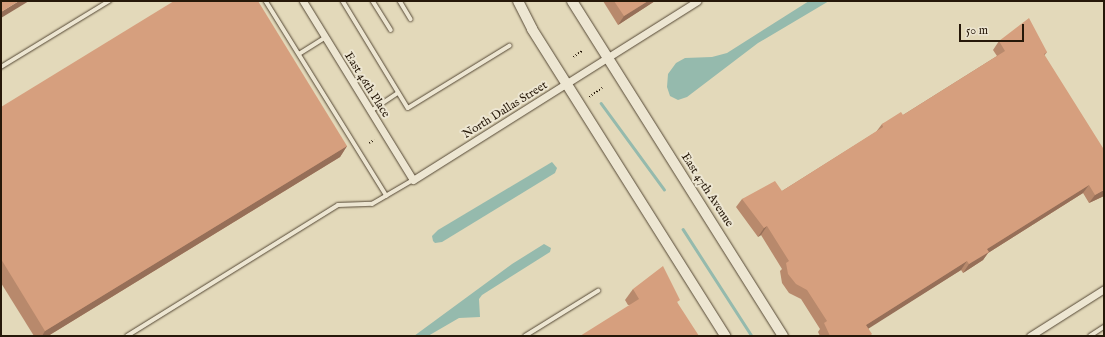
<!DOCTYPE html>
<html>
<head>
<meta charset="utf-8">
<style>
  body { margin:0 }
  #map { position:relative; width:1105px; height:337px; overflow:hidden; background:#e3d9ba; font-family:"IM FELL English",serif }
  div>[style] { position:absolute }
  .water>* { inset:0; background:#95baad }
  .stream>* { height:2.5px; margin:-1.25px; padding:0 1.25px; transform-origin:1.25px; border-radius:1.25px; background:#95baad }
  .path>* { height:1.5px; margin-top:-0.75px; transform-origin:0; background:repeating-linear-gradient(90deg,#261809 0 1px,transparent 0 3px) }
  .roads { filter:drop-shadow(0 0 1px #554835) drop-shadow(0 0 1px #554835) }
  .lane>* { height:3.5px; margin:-1.75px; padding:0 1.75px; transform-origin:1.75px; border-radius:1.75px; background:#ede6d2 }
  .street>* { height:7px; margin:-3.5px; padding:0 3.5px; transform-origin:3.5px; border-radius:3.5px; background:#ede6d2 }
  .secondary>* { height:10px; margin:-5px; padding:0 5px; transform-origin:5px; border-radius:5px; background:#ede6d2 }
  .wall>* { inset:0; background:#b8896c }
  .shaded-wall>* { inset:0; background:#966f58 }
  .building>* { inset:0; background:#d69f7e }
  span { translate:-50% -50%; white-space:nowrap; text-align:center; line-height:1.15; -webkit-text-stroke:4px #ede6d2; paint-order:stroke }
  .street-label { font-size:12px; color:#261809 }
  .frame { position:absolute; inset:0; border:2px solid #261809; pointer-events:none }
  .scale { position:absolute; left:959px; top:24px; width:65px; height:18px; box-sizing:border-box; border:2px solid #261809; border-top:0; padding-left:5px; font-size:12px; line-height:14px; white-space:nowrap; color:#261809; -webkit-text-stroke:3px #ede6d2; paint-order:stroke }
</style>
</head>
<body>
<div id="map">
  <div class="water">
    <i style="clip-path:polygon(809px 1px,829px 1px,758px 43px,687px 97px,678px 100px,670px 96px,667px 87px,668px 74px,676px 63px,685px 58px,712px 57px,727px 53px)"></i>
    <i style="clip-path:polygon(552px 162px,557px 168px,555px 173px,442px 242px,435px 243px,433px 241px,432px 236px,438px 230px)"></i>
    <i style="clip-path:polygon(544px 244px,551px 248px,550px 252px,482px 295px,479px 299px,480px 317px,459px 318px,428px 336px,414px 336px,512px 264px)"></i>
  </div>
  <div class="stream">
    <i style="left:601px;top:103px;width:107px;rotate:53.8deg"></i>
    <i style="left:683px;top:229px;width:127px;rotate:57.2deg"></i>
  </div>
  <div class="path">
    <i style="left:573px;top:57px;width:11px;rotate:-34deg"></i>
    <i style="left:589px;top:97px;width:16px;rotate:-35deg"></i>
    <i style="left:369px;top:143px;width:6px;rotate:-31deg"></i>
  </div>
  <div class="roads">
    <div class="lane">
      <i style="left:266px;top:1px;width:229px;rotate:58.2deg"></i>
      <i style="left:343px;top:1px;width:125px;rotate:58.7deg"></i>
      <i style="left:408px;top:108px;width:119px;rotate:-31.5deg"></i>
      <i style="left:373px;top:1px;width:34px;rotate:58deg"></i>
      <i style="left:400px;top:1px;width:21px;rotate:59deg"></i>
      <i style="left:299px;top:54px;width:31px;rotate:-32deg"></i>
      <i style="left:1px;top:67px;width:127px;rotate:-31.4deg"></i>
      <i style="left:371px;top:111px;width:32px;rotate:-34deg"></i>
      <i style="left:127px;top:336px;width:248px;rotate:-31.8deg"></i>
      <i style="left:338px;top:205px;width:34px;rotate:-2deg"></i>
      <i style="left:372px;top:204px;width:48px;rotate:-30.3deg"></i>
      <i style="left:525px;top:336px;width:86px;rotate:-31.7deg"></i>
      <i style="left:1090px;top:336px;width:17px;rotate:-33deg"></i>
    </div>
    <div class="street">
      <i style="left:303px;top:1px;width:210px;rotate:58.4deg"></i>
      <i style="left:413px;top:180px;width:336px;rotate:-32.2deg"></i>
      <i style="left:1030px;top:336px;width:88px;rotate:-32.4deg"></i>
    </div>
    <div class="secondary">
      <i style="left:518px;top:1px;width:31px;rotate:63deg"></i>
      <i style="left:532px;top:29px;width:363px;rotate:57.8deg"></i>
      <i style="left:572px;top:1px;width:396px;rotate:57.8deg"></i>
    </div>
  </div>
  <div class="wall">
    <i style="clip-path:polygon(603px 1px,655px 1px,618px 25px)"></i>
    <i style="clip-path:polygon(999px 41px,1047px 52px,1044px 56px,1104px 196px,1089px 203px,1083px 193px,988px 253px,983px 260px,963px 273px,961px 270px,868px 328px,871px 336px,820px 336px,818px 332px,820px 329px,801px 299px,789px 293px,782px 283px,780px 271px,782px 269px,761px 235px,758px 237px,736px 207px,742px 199px,782px 191px,876px 132px,882px 124px,903px 115px,997px 56px,993px 50px)"></i>
    <i style="clip-path:polygon(1px 107px,347px 146px,340px 157px,48px 336px,34px 336px,1px 283px)"></i>
    <i style="clip-path:polygon(633px 289px,678px 303px,628px 305px,625px 300px)"></i>
  </div>
  <div class="shaded-wall">
    <i style="clip-path:polygon(19px 1px,29px 1px,1px 18px,1px 12px)"></i>
    <i style="clip-path:polygon(648px 1px,655px 1px,618px 25px,624px 16px)"></i>
    <i style="clip-path:polygon(347px 146px,340px 157px,48px 336px,42px 336px,45px 331px)"></i>
    <i style="clip-path:polygon(1089px 185px,1083px 193px,988px 253px,983px 260px,963px 273px,969px 264px,987px 249px)"></i>
    <i style="clip-path:polygon(1104px 190px,1104px 196px,1089px 203px,1095px 195px)"></i>
    <i style="clip-path:polygon(767px 226px,761px 235px,758px 237px,764px 228px)"></i>
    <i style="clip-path:polygon(967px 261px,961px 270px,860px 334px,866px 325px)"></i>
  </div>
  <div class="building">
    <i style="clip-path:polygon(1px 1px,19px 1px,1px 12px)"></i>
    <i style="clip-path:polygon(174px 1px,258px 1px,347px 146px,45px 331px,1px 259px,1px 107px)"></i>
    <i style="clip-path:polygon(614px 1px,648px 1px,624px 16px)"></i>
    <i style="clip-path:polygon(1029px 18px,1047px 52px,1044px 54px,1103px 148px,1104px 147px,1104px 190px,1095px 195px,1089px 185px,987px 249px,989px 252px,969px 264px,967px 261px,866px 325px,872px 334px,870px 336px,830px 336px,824px 323px,827px 321px,807px 290px,796px 284px,788px 274px,786px 263px,789px 261px,767px 226px,764px 228px,742px 199px,775px 181px,782px 191px,883px 127px,882px 124px,901px 112px,903px 115px,1005px 51px,999px 41px)"></i>
    <i style="clip-path:polygon(663px 266px,680px 300px,677px 302px,699px 336px,580px 336px,639px 299px,633px 289px)"></i>
  </div>
  <div class="street-label">
    <span style="left:367px;top:85px;rotate:58deg">East 46th Place</span>
    <span style="left:505px;top:110px;rotate:-32deg">North Dallas Street</span>
    <span style="left:707px;top:190px;rotate:57deg">East 47th Avenue</span>
  </div>
  <div class="frame"></div>
  <div class="scale">50 m</div>
</div>
</body>
</html>
